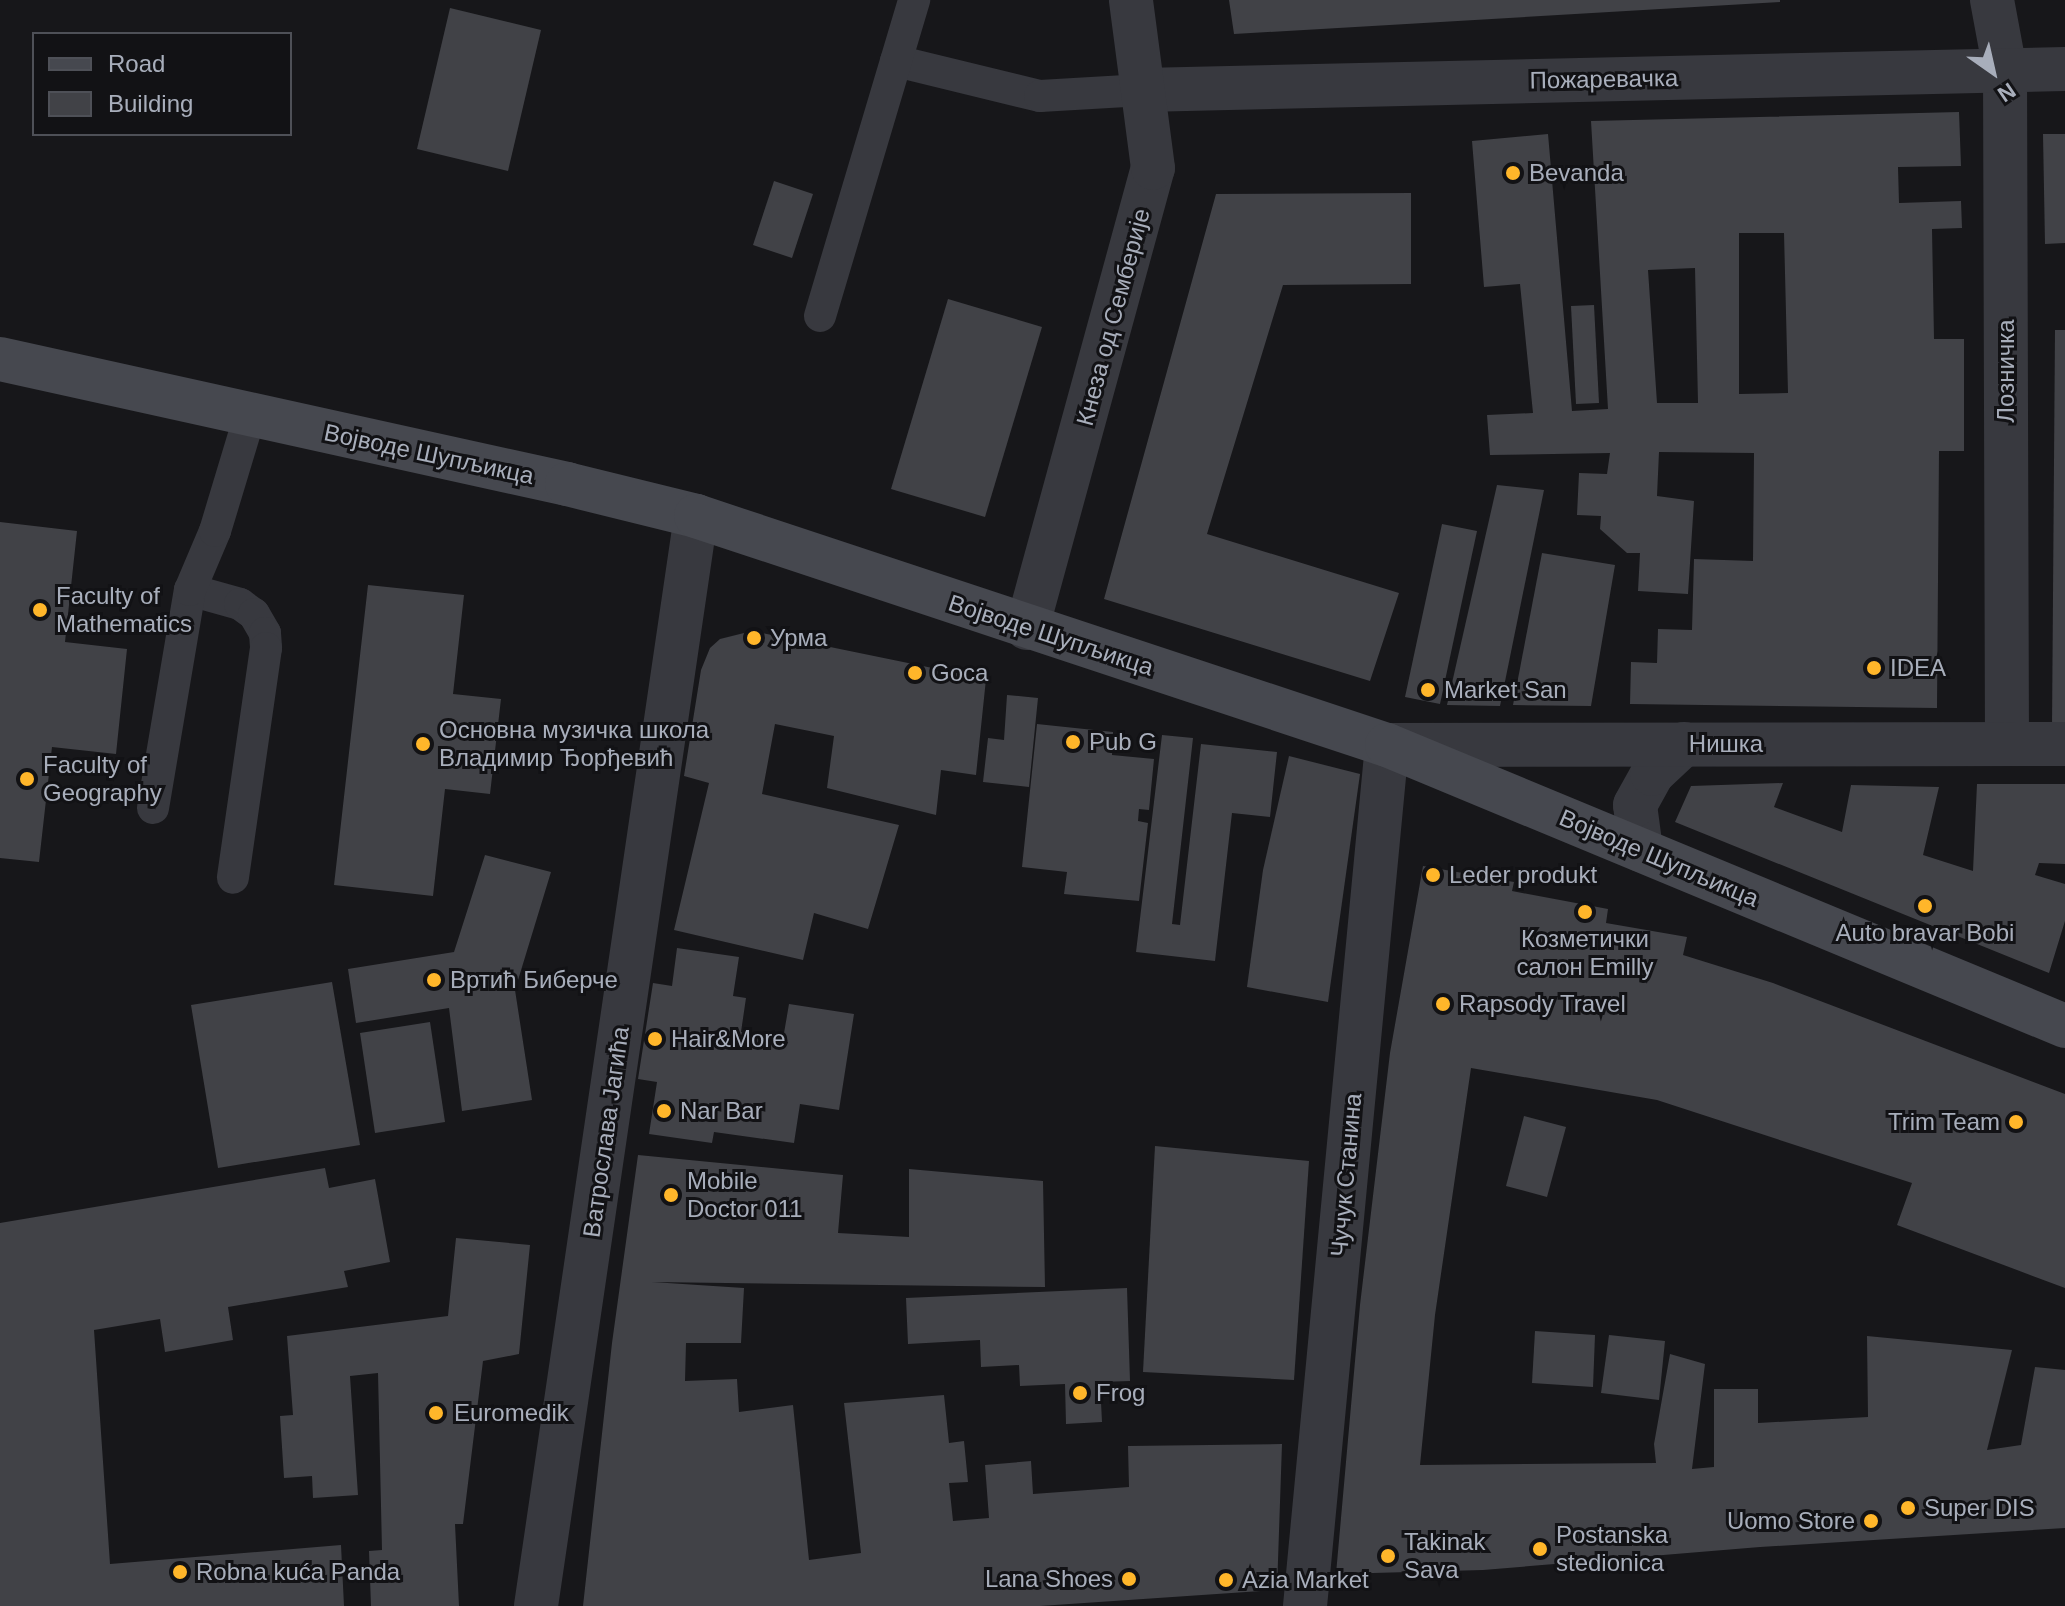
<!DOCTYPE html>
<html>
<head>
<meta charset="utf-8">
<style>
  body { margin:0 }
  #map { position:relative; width:2065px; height:1606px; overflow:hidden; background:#17171a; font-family:Helvetica,sans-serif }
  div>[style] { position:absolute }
  .building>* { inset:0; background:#414247 }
  .lane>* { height:32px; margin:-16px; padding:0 16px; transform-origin:16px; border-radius:16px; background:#38393f }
  .street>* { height:44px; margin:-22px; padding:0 22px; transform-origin:22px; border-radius:22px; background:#38393f }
  .secondary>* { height:44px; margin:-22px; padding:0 22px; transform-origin:22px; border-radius:22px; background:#46484f }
  .dots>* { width:22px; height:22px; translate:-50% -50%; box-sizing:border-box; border:4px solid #121215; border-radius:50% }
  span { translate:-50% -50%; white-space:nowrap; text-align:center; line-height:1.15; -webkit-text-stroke:6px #121215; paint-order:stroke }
  .street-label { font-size:24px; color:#a8aebb }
  .poi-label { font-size:24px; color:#a8aebb }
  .left { translate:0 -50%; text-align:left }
  .right { translate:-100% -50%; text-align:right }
  .legend { position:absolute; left:32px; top:32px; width:260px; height:104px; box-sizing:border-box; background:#121215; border:2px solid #4e5057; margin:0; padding:10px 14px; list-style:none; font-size:24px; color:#a8aebb }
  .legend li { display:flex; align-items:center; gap:16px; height:40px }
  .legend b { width:40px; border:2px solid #4e5057 }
  .north { position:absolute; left:1953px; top:32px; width:80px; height:80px; -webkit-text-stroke:6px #121215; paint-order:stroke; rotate:146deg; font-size:22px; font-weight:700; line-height:32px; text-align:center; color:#a8aebb }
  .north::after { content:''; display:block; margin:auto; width:28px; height:36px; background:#a8aebb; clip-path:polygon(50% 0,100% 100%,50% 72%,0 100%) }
</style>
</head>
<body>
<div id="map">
  <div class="building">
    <i style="clip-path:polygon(1229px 0,1780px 0,1780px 2px,1234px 34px)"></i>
    <i style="clip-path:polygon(450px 8px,541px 30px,508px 171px,417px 149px)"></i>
    <i style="clip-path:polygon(evenodd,1959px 112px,1961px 166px,1898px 167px,1899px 203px,1961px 201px,1962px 228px,1932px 229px,1934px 339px,1964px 339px,1964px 451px,1939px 451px,1937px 708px,1630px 704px,1631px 662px,1657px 663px,1658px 629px,1692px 630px,1694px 559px,1753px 561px,1754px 453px,1659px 452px,1657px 496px,1694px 501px,1688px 594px,1638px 591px,1640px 553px,1627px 553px,1600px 529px,1601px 516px,1577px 515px,1579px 473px,1607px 474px,1610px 453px,1490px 455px,1487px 415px,1533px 413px,1520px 284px,1484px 287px,1472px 141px,1548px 134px,1572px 411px,1608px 409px,1591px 121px,1959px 112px,1739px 233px,1784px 233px,1788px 393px,1739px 394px,1739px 233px,1959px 112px,1695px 268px,1698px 403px,1657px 403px,1648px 270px,1695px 268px)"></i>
    <i style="clip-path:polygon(2043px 134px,2065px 134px,2065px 243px,2045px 244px)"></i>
    <i style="clip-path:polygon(774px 181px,813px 194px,792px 258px,753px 245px)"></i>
    <i style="clip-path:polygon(1411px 193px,1411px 284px,1283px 285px,1207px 534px,1399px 593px,1370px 681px,1104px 599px,1216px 194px)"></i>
    <i style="clip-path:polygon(948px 299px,1042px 327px,985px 517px,891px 489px)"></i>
    <i style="clip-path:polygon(1594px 305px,1599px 403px,1576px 404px,1571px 306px)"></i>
    <i style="clip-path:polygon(2055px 330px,2065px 330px,2065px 728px,2052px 728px)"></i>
    <i style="clip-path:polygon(1497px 485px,1544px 490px,1500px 706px,1447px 705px)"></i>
    <i style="clip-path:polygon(0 522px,77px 531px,65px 642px,127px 649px,116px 754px,52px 747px,39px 862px,0 858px)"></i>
    <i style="clip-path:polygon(1442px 524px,1477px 531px,1440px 704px,1405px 697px)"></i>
    <i style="clip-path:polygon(1542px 553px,1615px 565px,1591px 706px,1513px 705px)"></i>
    <i style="clip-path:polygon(368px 585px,464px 595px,453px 694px,501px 699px,490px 794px,445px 789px,433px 896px,334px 885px)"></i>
    <i style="clip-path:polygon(752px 631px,986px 679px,976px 775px,941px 770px,936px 815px,827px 788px,834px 736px,775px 724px,762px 794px,899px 825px,868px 929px,814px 913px,803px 960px,674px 930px,709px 783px,684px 776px,701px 670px,710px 648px,720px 639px)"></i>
    <i style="clip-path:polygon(1007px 695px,1038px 698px,1029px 787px,983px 782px,988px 738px,1004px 740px)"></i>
    <i style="clip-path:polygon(1037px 724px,1113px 732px,1112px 755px,1154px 759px,1149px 810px,1139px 809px,1138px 821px,1148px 823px,1139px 901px,1064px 894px,1067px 872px,1022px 867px)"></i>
    <i style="clip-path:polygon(1162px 735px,1193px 738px,1172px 924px,1180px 925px,1201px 744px,1277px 752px,1270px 817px,1232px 813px,1215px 961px,1136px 952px)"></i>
    <i style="clip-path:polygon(1289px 756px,1360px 774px,1328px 1002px,1247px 987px,1263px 870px)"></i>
    <i style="clip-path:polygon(1783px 783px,1774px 807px,1842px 832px,1851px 785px,1939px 787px,1923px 855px,1973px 871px,1977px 784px,2065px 784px,2065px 864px,2039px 863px,2035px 875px,2065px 884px,2065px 921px,2049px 973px,1675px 822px,1691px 786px)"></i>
    <i style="clip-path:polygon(485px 855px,551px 872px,515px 990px,532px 1100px,462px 1111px,449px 1008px,356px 1023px,348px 969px,454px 952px)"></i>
    <i style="clip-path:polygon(1423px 866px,1514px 882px,1512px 891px,1608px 909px,1606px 923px,1687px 937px,1683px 955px,1773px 983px,2065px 1094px,2065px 1288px,1897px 1225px,1912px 1183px,1657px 1100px,1471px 1068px,1435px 1315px,1420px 1465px,1656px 1463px,1654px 1444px,1670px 1354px,1705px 1364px,1692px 1469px,1714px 1467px,1714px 1389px,1758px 1389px,1758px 1423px,1868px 1417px,1867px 1336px,2012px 1350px,1987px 1450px,2021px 1445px,2035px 1367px,2065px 1370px,2065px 1528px,1760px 1547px,1483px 1570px,1336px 1574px,1360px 1305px,1390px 1053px)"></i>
    <i style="clip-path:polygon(677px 948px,739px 957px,733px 996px,746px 998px,741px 1032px,783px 1039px,789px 1004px,854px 1014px,839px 1110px,800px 1104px,794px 1143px,714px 1132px,712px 1143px,649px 1134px,657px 1082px,638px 1079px,653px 983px,672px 986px)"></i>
    <i style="clip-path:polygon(332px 982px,360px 1145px,218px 1168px,191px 1005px)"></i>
    <i style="clip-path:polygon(430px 1022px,445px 1122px,375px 1133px,360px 1033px)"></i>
    <i style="clip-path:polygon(1524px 1116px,1566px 1127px,1547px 1197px,1506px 1186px)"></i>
    <i style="clip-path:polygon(1155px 1146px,1309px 1161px,1294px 1380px,1143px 1372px)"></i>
    <i style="clip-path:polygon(638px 1155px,843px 1175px,838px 1233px,909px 1237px,909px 1169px,1043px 1181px,1045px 1287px,652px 1282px,744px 1288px,741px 1343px,686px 1343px,685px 1381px,737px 1379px,739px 1412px,793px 1405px,809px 1560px,861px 1553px,844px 1403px,944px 1395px,949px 1443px,964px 1441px,968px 1482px,949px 1483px,953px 1521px,989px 1518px,985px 1465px,1031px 1461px,1033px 1494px,1129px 1487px,1128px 1446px,1282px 1444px,1277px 1590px,1040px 1606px,583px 1606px,612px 1343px)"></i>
    <i style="clip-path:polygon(325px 1168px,329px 1188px,375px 1179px,390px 1262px,344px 1271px,348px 1287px,228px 1307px,233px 1340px,165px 1352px,160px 1319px,94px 1330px,110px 1564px,341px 1545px,344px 1606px,0 1606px,0 1223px)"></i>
    <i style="clip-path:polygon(456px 1238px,530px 1245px,519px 1354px,483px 1361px,463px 1524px,455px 1524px,459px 1606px,371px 1606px,369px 1551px,382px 1550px,378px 1373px,350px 1376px,358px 1495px,313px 1498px,312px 1476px,284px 1478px,280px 1416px,293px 1415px,287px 1336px,448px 1316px)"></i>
    <i style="clip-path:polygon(1127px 1288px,1130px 1381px,1100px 1382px,1102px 1422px,1066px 1424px,1065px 1384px,1020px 1386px,1019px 1365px,981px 1367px,980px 1340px,908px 1344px,906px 1298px)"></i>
    <i style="clip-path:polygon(1535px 1331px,1595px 1335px,1593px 1387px,1532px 1383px)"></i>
    <i style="clip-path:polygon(1609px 1335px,1665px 1341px,1659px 1400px,1601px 1393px)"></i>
  </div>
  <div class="lane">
    <i style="left:896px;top:61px;width:148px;rotate:13.7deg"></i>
    <i style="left:1040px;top:96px;width:103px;rotate:-3.3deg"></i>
    <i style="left:820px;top:316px;width:330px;rotate:-73.4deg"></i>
    <i style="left:190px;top:590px;width:52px;rotate:15.6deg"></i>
    <i style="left:240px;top:604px;width:17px;rotate:36deg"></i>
    <i style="left:254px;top:614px;width:22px;rotate:60deg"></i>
    <i style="left:265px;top:633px;width:15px;rotate:86deg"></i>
    <i style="left:266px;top:648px;width:232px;rotate:98.2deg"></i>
    <i style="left:153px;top:808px;width:221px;rotate:-80.4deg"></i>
    <i style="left:190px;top:590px;width:64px;rotate:-67deg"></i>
    <i style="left:215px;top:531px;width:121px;rotate:-73.2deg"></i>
  </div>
  <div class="street">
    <i style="left:1992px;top:0;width:71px;rotate:79.5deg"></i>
    <i style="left:2005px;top:70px;width:673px;rotate:89.83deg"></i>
    <i style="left:1143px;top:90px;width:922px;rotate:-1.3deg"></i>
    <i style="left:1027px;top:628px;width:477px;rotate:-74.7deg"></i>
    <i style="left:1153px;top:168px;width:169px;rotate:-97.5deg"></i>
    <i style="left:1641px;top:850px;width:45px;rotate:-97.6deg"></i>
    <i style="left:1635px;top:805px;width:35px;rotate:-61deg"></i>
    <i style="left:1652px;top:774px;width:44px;rotate:-43.2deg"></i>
    <i style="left:536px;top:1606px;width:1102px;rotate:-81.65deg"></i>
    <i style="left:1305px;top:1606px;width:865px;rotate:-84.56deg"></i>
    <i style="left:1387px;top:745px;width:678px;rotate:-0.08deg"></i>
  </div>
  <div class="secondary">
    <i style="left:0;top:359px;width:581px;rotate:12.43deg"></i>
    <i style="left:567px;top:484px;width:133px;rotate:13.9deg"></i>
    <i style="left:696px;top:516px;width:728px;rotate:18.34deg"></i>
    <i style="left:1387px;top:745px;width:734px;rotate:22.51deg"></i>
  </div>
  <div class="dots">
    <i style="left:1513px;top:173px;background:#ffb62a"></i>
    <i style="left:40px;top:610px;background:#ffb62a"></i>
    <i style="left:754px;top:638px;background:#ffb62a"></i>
    <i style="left:1874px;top:668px;background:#ffb62a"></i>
    <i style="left:915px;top:673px;background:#ffb62a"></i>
    <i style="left:1428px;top:690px;background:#ffb62a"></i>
    <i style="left:1073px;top:742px;background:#ffb62a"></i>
    <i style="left:423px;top:744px;background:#ffb62a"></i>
    <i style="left:27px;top:779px;background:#ffb62a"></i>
    <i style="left:1433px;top:875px;background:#ffb62a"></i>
    <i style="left:1925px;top:906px;background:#ffb62a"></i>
    <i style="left:1585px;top:912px;background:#ffb62a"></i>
    <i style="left:434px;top:980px;background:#ffb62a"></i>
    <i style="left:1443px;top:1004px;background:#ffb62a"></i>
    <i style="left:655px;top:1039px;background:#ffb62a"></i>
    <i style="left:664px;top:1111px;background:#ffb62a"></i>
    <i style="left:2016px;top:1122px;background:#ffb62a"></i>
    <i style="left:671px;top:1195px;background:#ffb62a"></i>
    <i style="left:1080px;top:1393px;background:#ffb62a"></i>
    <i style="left:436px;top:1413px;background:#ffb62a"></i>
    <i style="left:1908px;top:1508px;background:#ffb62a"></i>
    <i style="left:1871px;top:1521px;background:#ffb62a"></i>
    <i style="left:1540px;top:1549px;background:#ffb62a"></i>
    <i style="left:1388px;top:1556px;background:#ffb62a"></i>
    <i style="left:180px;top:1572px;background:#ffb62a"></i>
    <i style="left:1129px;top:1579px;background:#ffb62a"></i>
    <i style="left:1226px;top:1580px;background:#ffb62a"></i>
  </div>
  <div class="street-label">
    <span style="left:1604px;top:79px;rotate:-1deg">Пожаревачка</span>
    <span style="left:1113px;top:317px;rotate:-75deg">Кнеза од Семберије</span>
    <span style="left:2006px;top:371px;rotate:-90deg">Лозничка</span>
    <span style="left:429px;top:454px;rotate:12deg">Војводе Шупљикца</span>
    <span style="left:1051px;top:635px;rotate:18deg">Војводе Шупљикца</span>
    <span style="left:1726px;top:744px">Нишка</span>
    <span style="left:1659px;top:858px;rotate:23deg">Војводе Шупљикца</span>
    <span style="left:606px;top:1132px;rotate:-82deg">Ватрослава Јагића</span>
    <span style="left:1346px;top:1175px;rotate:-85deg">Чучук Станина</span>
  </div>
  <div class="poi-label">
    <span class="left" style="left:1529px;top:173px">Bevanda</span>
    <span class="left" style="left:56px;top:610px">Faculty of<br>Mathematics</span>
    <span class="left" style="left:770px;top:638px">Урма</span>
    <span class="left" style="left:1890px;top:668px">IDEA</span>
    <span class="left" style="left:931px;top:673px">Goca</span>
    <span class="left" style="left:1444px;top:690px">Market San</span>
    <span class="left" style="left:439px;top:744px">Основна музичка школа<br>Владимир Ђорђевић</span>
    <span class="left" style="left:1089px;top:742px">Pub G</span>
    <span class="left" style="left:43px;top:779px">Faculty of<br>Geography</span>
    <span class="left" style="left:1449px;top:875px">Leder produkt</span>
    <span style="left:1925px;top:933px">Auto bravar Bobi</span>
    <span style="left:1585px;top:953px">Козметички<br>салон Emilly</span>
    <span class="left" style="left:450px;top:980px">Вртић Биберче</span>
    <span class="left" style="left:1459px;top:1004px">Rapsody Travel</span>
    <span class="left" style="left:671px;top:1039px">Hair&amp;More</span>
    <span class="left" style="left:680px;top:1111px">Nar Bar</span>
    <span class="right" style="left:2000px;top:1122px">Trim Team</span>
    <span class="left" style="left:687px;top:1195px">Mobile<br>Doctor 011</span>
    <span class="left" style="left:1096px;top:1393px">Frog</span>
    <span class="left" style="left:454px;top:1413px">Euromedik</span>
    <span class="left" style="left:1924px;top:1508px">Super DIS</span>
    <span class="right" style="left:1855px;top:1521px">Uomo Store</span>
    <span class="left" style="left:1556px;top:1549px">Postanska<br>stedionica</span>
    <span class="left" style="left:1404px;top:1556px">Takinak<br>Sava</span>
    <span class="left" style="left:196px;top:1572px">Robna kuća Panda</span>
    <span class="right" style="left:1113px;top:1579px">Lana Shoes</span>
    <span class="left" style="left:1242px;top:1580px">Azia Market</span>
  </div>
  <ul class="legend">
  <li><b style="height:10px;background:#46484f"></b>Road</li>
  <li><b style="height:22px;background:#414247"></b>Building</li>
  </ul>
  <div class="north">N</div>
</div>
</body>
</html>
